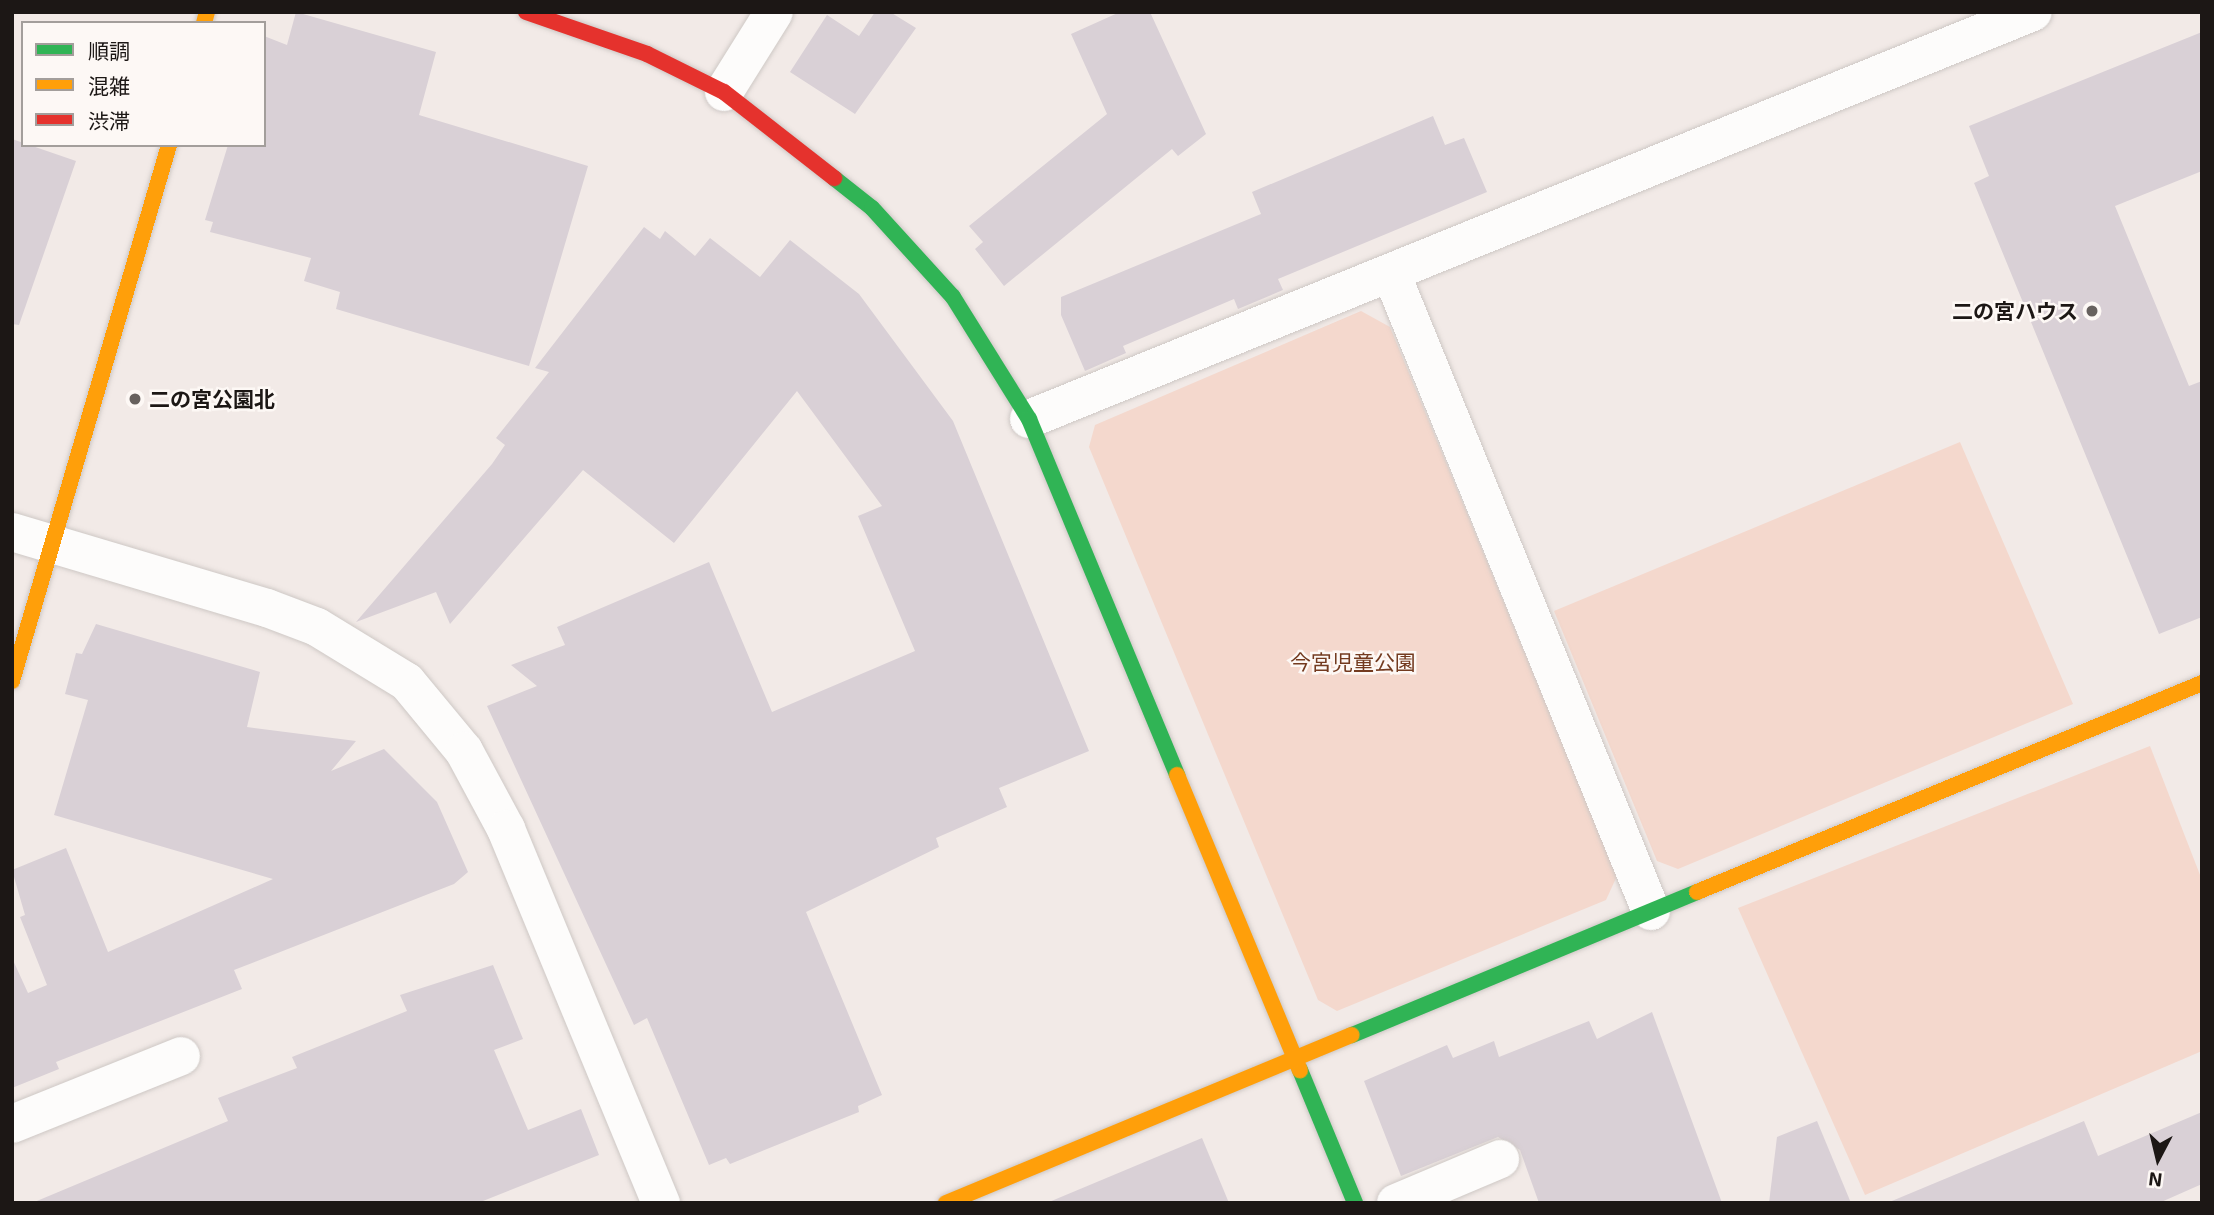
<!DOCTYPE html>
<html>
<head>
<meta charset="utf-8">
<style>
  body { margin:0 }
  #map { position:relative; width:2214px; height:1215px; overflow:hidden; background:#f2eae7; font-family:"Exo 2","Noto Sans JP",sans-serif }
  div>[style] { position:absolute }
  .green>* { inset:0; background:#f4d8cd }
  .building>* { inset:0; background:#d9d0d6 }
  .roads { filter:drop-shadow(0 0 2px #cec8c5) drop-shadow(0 0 2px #cec8c5) }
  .street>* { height:38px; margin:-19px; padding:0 19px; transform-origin:19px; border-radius:19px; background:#fdfcfb }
  .fast>* { height:16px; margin:-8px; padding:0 8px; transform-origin:8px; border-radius:8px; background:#30b455 }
  .slow>* { height:16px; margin:-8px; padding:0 8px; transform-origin:8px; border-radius:8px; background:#ff9f0a }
  .jam>* { height:16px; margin:-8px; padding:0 8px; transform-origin:8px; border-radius:8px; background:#e5322d }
  .dots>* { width:19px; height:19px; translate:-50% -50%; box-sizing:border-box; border:4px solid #fdf8f5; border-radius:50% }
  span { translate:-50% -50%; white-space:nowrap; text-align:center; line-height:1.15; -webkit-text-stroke:5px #fdf8f5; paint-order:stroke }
  .poi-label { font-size:21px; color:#1c1715; font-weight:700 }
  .right { translate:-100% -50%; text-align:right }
  .left { translate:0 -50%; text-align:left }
  .park-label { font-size:21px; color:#733a1f }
  .frame { position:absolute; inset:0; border:14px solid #1c1715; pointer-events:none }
  .legend { position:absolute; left:21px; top:21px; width:245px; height:126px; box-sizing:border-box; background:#fdf8f5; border:2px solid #a39e9b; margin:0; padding:9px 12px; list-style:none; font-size:21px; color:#1c1715 }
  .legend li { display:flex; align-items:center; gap:14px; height:35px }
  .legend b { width:35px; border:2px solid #a39e9b }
  .north { position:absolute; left:2123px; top:1124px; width:70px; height:70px; -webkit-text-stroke:5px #fdf8f5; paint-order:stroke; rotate:187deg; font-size:19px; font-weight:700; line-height:28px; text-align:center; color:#1c1715 }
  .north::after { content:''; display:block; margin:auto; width:24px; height:32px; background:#1c1715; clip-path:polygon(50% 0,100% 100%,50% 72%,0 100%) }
</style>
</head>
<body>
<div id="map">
  <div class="green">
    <i style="clip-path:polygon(1361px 311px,1390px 327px,1617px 876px,1606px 900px,1337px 1011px,1318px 1000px,1089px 447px,1095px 425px)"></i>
    <i style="clip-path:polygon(1960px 442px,2073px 704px,1678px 869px,1657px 861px,1554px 611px)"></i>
    <i style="clip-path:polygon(2150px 746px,2202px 880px,2202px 1051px,1865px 1195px,1738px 908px)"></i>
  </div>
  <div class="building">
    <i style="clip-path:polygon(296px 12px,436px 52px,419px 115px,588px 166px,529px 366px,336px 309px,340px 292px,304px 281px,311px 258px,210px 232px,213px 222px,205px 220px,228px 145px,264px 145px,264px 36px,287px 45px)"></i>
    <i style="clip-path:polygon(875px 12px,890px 12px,916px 28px,855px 114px,790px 72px,827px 15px,859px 36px)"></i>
    <i style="clip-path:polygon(1120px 12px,1150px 12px,1206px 134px,1178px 156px,1172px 149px,1004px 286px,975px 249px,983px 242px,969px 226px,1107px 114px,1071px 34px)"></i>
    <i style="clip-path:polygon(2202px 32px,2202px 171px,2115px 206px,2189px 386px,2202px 381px,2202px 617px,2159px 634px,1974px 183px,1989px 176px,1969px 126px)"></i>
    <i style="clip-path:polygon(1433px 116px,1445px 145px,1464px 138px,1487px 192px,1278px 279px,1283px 290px,1238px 309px,1234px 299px,1123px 346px,1126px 353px,1085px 371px,1061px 315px,1061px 297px,1261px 214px,1252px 192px)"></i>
    <i style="clip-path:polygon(12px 139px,76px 161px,19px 325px,12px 324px)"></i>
    <i style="clip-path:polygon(644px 227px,660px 239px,665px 231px,695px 256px,710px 238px,760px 277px,790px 240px,859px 294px,953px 421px,1089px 751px,999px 788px,1007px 807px,936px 838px,939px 847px,806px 912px,882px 1095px,858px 1106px,859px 1112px,730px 1164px,726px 1158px,709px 1165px,647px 1018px,634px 1025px,487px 706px,537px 686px,511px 665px,565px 645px,557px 627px,709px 562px,772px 712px,915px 651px,858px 516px,882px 506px,797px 391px,674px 543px,583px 470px,450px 624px,436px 592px,356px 622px,492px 464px,505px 445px,496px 438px,549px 372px,535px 368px)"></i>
    <i style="clip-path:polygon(96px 624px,260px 672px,247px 727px,356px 741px,331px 771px,384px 749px,437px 802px,468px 872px,454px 884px,234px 970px,242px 989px,56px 1062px,59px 1069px,12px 1088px,12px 958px,28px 993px,47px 985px,20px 917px,25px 915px,12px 870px,66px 848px,108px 952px,273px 879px,54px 815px,88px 700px,65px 694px,76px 653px,82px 654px)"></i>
    <i style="clip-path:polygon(493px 965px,523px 1039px,494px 1050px,528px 1130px,581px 1109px,599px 1155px,478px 1203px,32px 1203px,228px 1121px,218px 1098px,297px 1068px,292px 1057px,407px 1011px,400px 995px)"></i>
    <i style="clip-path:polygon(1652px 1012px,1722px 1203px,1539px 1203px,1520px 1150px,1498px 1137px,1401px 1176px,1364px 1081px,1447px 1045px,1453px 1058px,1494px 1041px,1499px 1057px,1589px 1021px,1597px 1039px)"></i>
    <i style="clip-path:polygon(2202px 1112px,2202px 1184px,2159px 1203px,1887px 1203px,2084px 1121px,2098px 1156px)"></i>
    <i style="clip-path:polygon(1817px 1121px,1851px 1203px,1769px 1203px,1777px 1137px)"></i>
    <i style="clip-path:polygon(1202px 1138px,1229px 1203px,1049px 1203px,1049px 1202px)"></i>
  </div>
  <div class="roads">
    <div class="street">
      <i style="left:724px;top:92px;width:94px;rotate:-58deg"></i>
      <i style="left:1391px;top:273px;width:689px;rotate:67.83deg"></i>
      <i style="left:1029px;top:419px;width:1083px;rotate:-22.07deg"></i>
      <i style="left:12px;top:532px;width:266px;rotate:16.6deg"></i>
      <i style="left:267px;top:608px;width:53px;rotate:20.8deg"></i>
      <i style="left:317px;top:627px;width:105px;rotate:31.4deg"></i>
      <i style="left:407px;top:682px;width:89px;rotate:50.4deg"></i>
      <i style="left:464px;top:751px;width:89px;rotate:61.7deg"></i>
      <i style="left:506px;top:829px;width:405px;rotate:67.5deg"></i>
      <i style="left:12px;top:1124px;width:182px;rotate:-21.9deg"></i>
      <i style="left:1396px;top:1203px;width:113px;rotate:-22.9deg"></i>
    </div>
    <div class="fast">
      <i style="left:834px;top:178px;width:48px;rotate:38.3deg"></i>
      <i style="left:872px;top:208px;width:120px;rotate:47.7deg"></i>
      <i style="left:953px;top:297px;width:144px;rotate:58.1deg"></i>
      <i style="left:1029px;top:419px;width:386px;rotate:67.4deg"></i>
      <i style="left:1352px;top:1035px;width:373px;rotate:-22.5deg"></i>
      <i style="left:1300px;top:1070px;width:144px;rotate:67.5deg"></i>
    </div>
    <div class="slow">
      <i style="left:204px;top:23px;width:11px;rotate:-75deg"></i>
      <i style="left:12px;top:681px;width:559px;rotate:-73.67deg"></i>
      <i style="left:1177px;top:775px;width:320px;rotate:67.4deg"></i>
      <i style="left:1697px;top:892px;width:547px;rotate:-22.48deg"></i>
      <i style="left:946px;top:1203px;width:439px;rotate:-22.5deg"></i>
    </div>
    <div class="jam">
      <i style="left:526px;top:12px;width:128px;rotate:19.1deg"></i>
      <i style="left:647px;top:54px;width:86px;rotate:26.3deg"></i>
      <i style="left:724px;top:92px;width:140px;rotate:38deg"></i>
    </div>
  </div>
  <div class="dots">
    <i style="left:2092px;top:311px;background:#67615e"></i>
    <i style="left:135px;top:399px;background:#67615e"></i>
  </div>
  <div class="poi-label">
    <span class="right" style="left:2078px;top:311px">二の宮ハウス</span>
    <span class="left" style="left:149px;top:399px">二の宮公園北</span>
  </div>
  <div class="park-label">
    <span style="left:1353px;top:662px">今宮児童公園</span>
  </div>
  <div class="frame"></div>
  <ul class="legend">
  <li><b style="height:9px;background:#30b455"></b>順調</li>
  <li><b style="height:9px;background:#ff9f0a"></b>混雑</li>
  <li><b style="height:9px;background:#e5322d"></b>渋滞</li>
  </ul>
  <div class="north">N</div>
</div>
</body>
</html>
